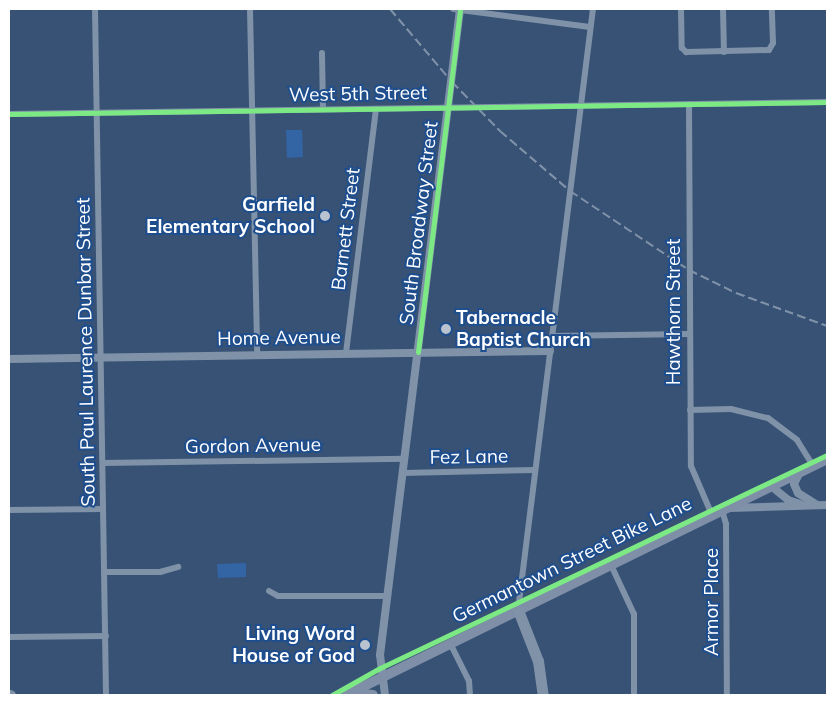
<!DOCTYPE html>
<html>
<head>
<meta charset="utf-8">
<style>
  body { margin:0 }
  #map { position:relative; width:836px; height:704px; overflow:hidden; background:#375275; font-family:Mulish,sans-serif }
  div>[style] { position:absolute }
  .green>* { inset:0; background:#3365a4 }
  .minor>* { height:6px; margin:-3px; padding:0 3px; transform-origin:3px; border-radius:3px; background:#7f92a8 }
  .tertiary>* { height:8px; margin:-4px; padding:0 4px; transform-origin:4px; border-radius:4px; background:#7f92a8 }
  .primary>* { height:10px; margin:-5px; padding:0 5px; transform-origin:5px; border-radius:5px; background:#7e8fa7 }
  .motorway>* { height:11px; margin:-5.5px; padding:0 5.5px; transform-origin:5.5px; border-radius:5.5px; background:#7f92a8 }
  .rail>* { height:2px; margin-top:-1px; transform-origin:0; background:repeating-linear-gradient(90deg,#7f92a8 0 9px,transparent 0 13px) }
  .cycleway>* { height:5px; margin:-2.5px; padding:0 2.5px; transform-origin:2.5px; border-radius:2.5px; background:#7ce984 }
  .dots>* { width:14px; height:14px; translate:-50% -50%; box-sizing:border-box; border:2px solid #1e4e8e; border-radius:50% }
  span { translate:-50% -50%; white-space:nowrap; text-align:center; line-height:1.15; -webkit-text-stroke:4px #1e4e8e; paint-order:stroke }
  .street-label { font-size:19px; color:#fff }
  .poi-label { font-size:19px; color:#fff; font-weight:700 }
  .right { translate:-100% -50%; text-align:right }
  .left { translate:0 -50%; text-align:left }
  .frame { position:absolute; inset:0; border:10px solid #fff; pointer-events:none }
</style>
</head>
<body>
<div id="map">
  <div class="green">
    <i style="clip-path:polygon(286px 130px,302px 130px,303px 157px,287px 158px)"></i>
    <i style="clip-path:polygon(246px 563px,246px 577px,218px 578px,217px 564px)"></i>
  </div>
  <div class="minor">
    <i style="left:95px;top:9px;width:686px;rotate:89.08deg"></i>
    <i style="left:250px;top:9px;width:346px;rotate:88.8deg"></i>
    <i style="left:453px;top:9px;width:138px;rotate:7.5deg"></i>
    <i style="left:681px;top:9px;width:39px;rotate:89deg"></i>
    <i style="left:682px;top:48px;width:6px;rotate:45deg"></i>
    <i style="left:686px;top:52px;width:83px;rotate:-1.4deg"></i>
    <i style="left:769px;top:50px;width:8px;rotate:-60deg"></i>
    <i style="left:773px;top:43px;width:34px;rotate:-92deg"></i>
    <i style="left:723px;top:9px;width:43px;rotate:88.7deg"></i>
    <i style="left:322px;top:53px;width:56px;rotate:89deg"></i>
    <i style="left:689px;top:104px;width:362px;rotate:89.7deg"></i>
    <i style="left:691px;top:466px;width:53px;rotate:66.8deg"></i>
    <i style="left:9px;top:114px;width:818px;rotate:-0.84deg"></i>
    <i style="left:552px;top:336px;width:137px;rotate:-0.8deg"></i>
    <i style="left:346px;top:353px;width:246px;rotate:-83deg"></i>
    <i style="left:690px;top:410px;width:41px;rotate:-1.4deg"></i>
    <i style="left:731px;top:409px;width:38px;rotate:14deg"></i>
    <i style="left:768px;top:418px;width:36px;rotate:37deg"></i>
    <i style="left:797px;top:440px;width:31px;rotate:58deg"></i>
    <i style="left:103px;top:463px;width:302px;rotate:-0.8deg"></i>
    <i style="left:403px;top:473px;width:132px;rotate:-1.3deg"></i>
    <i style="left:9px;top:510px;width:94px;rotate:-0.6deg"></i>
    <i style="left:722px;top:510px;width:15px;rotate:74deg"></i>
    <i style="left:726px;top:524px;width:171px;rotate:89.7deg"></i>
    <i style="left:611px;top:565px;width:54px;rotate:64.9deg"></i>
    <i style="left:634px;top:614px;width:81px;rotate:90deg"></i>
    <i style="left:104px;top:572px;width:56px"></i>
    <i style="left:160px;top:572px;width:19px;rotate:-16deg"></i>
    <i style="left:269px;top:591px;width:10px;rotate:29deg"></i>
    <i style="left:278px;top:596px;width:110px"></i>
    <i style="left:518px;top:610px;width:606px;rotate:-82.89deg"></i>
    <i style="left:9px;top:637px;width:97px;rotate:-0.6deg"></i>
    <i style="left:450px;top:643px;width:42px;rotate:63.4deg"></i>
    <i style="left:469px;top:681px;width:14px;rotate:86deg"></i>
  </div>
  <div class="tertiary">
    <i style="left:9px;top:359px;width:541px;rotate:-0.85deg"></i>
    <i style="left:800px;top:472px;width:13px;rotate:117deg"></i>
    <i style="left:794px;top:484px;width:10px;rotate:66deg"></i>
    <i style="left:798px;top:493px;width:22px;rotate:32deg"></i>
    <i style="left:771px;top:486px;width:22px;rotate:39deg"></i>
    <i style="left:788px;top:500px;width:13px;rotate:18deg"></i>
    <i style="left:730px;top:508px;width:97px;rotate:-1.8deg"></i>
    <i style="left:385px;top:695px;width:40px;rotate:-97.1deg"></i>
    <i style="left:380px;top:655px;width:651px;rotate:-82.94deg"></i>
  </div>
  <div class="primary">
    <i style="left:354px;top:693px;width:19px;rotate:6deg"></i>
    <i style="left:346px;top:695px;width:536px;rotate:-26.13deg"></i>
  </div>
  <div class="motorway">
    <i style="left:518px;top:610px;width:55px;rotate:68.6deg"></i>
    <i style="left:538px;top:661px;width:34px;rotate:82deg"></i>
    <i style="left:9px;top:695px;width:1px"></i>
  </div>
  <div class="rail">
    <i style="left:390px;top:9px;width:96px;rotate:49.7deg"></i>
    <i style="left:452px;top:82px;width:69px;rotate:45.6deg"></i>
    <i style="left:500px;top:131px;width:92px;rotate:40.6deg"></i>
    <i style="left:570px;top:191px;width:143px;rotate:33.6deg"></i>
    <i style="left:689px;top:270px;width:52px;rotate:26.1deg"></i>
    <i style="left:736px;top:293px;width:97px;rotate:19.9deg"></i>
  </div>
  <div class="cycleway">
    <i style="left:9px;top:114px;width:818px;rotate:-0.84deg"></i>
    <i style="left:418px;top:352px;width:346px;rotate:-83deg"></i>
    <i style="left:332px;top:695px;width:55px;rotate:-29.4deg"></i>
    <i style="left:380px;top:668px;width:495px;rotate:-25.5deg"></i>
  </div>
  <div class="dots">
    <i style="left:325px;top:216px;background:#b9c2cf"></i>
    <i style="left:446px;top:329px;background:#b9c2cf"></i>
    <i style="left:365px;top:645px;background:#b9c2cf"></i>
  </div>
  <div class="street-label">
    <span style="left:358px;top:94px;rotate:-1deg">West 5th Street</span>
    <span style="left:419px;top:223px;rotate:-83deg">South Broadway Street</span>
    <span style="left:346px;top:229px;rotate:-83deg">Barnett Street</span>
    <span style="left:674px;top:312px;rotate:-90deg">Hawthorn Street</span>
    <span style="left:279px;top:338px;rotate:-1deg">Home Avenue</span>
    <span style="left:86px;top:352px;rotate:-91deg">South Paul Laurence Dunbar Street</span>
    <span style="left:253px;top:446px;rotate:-1deg">Gordon Avenue</span>
    <span style="left:469px;top:457px;rotate:-1deg">Fez Lane</span>
    <span style="left:572px;top:560px;rotate:-26deg">Germantown Street Bike Lane</span>
    <span style="left:712px;top:602px;rotate:-90deg">Armor Place</span>
  </div>
  <div class="poi-label">
    <span class="right" style="left:315px;top:216px">Garfield<br>Elementary School</span>
    <span class="left" style="left:456px;top:329px">Tabernacle<br>Baptist Church</span>
    <span class="right" style="left:355px;top:645px">Living Word<br>House of God</span>
  </div>
  <div class="frame"></div>
</div>
</body>
</html>
